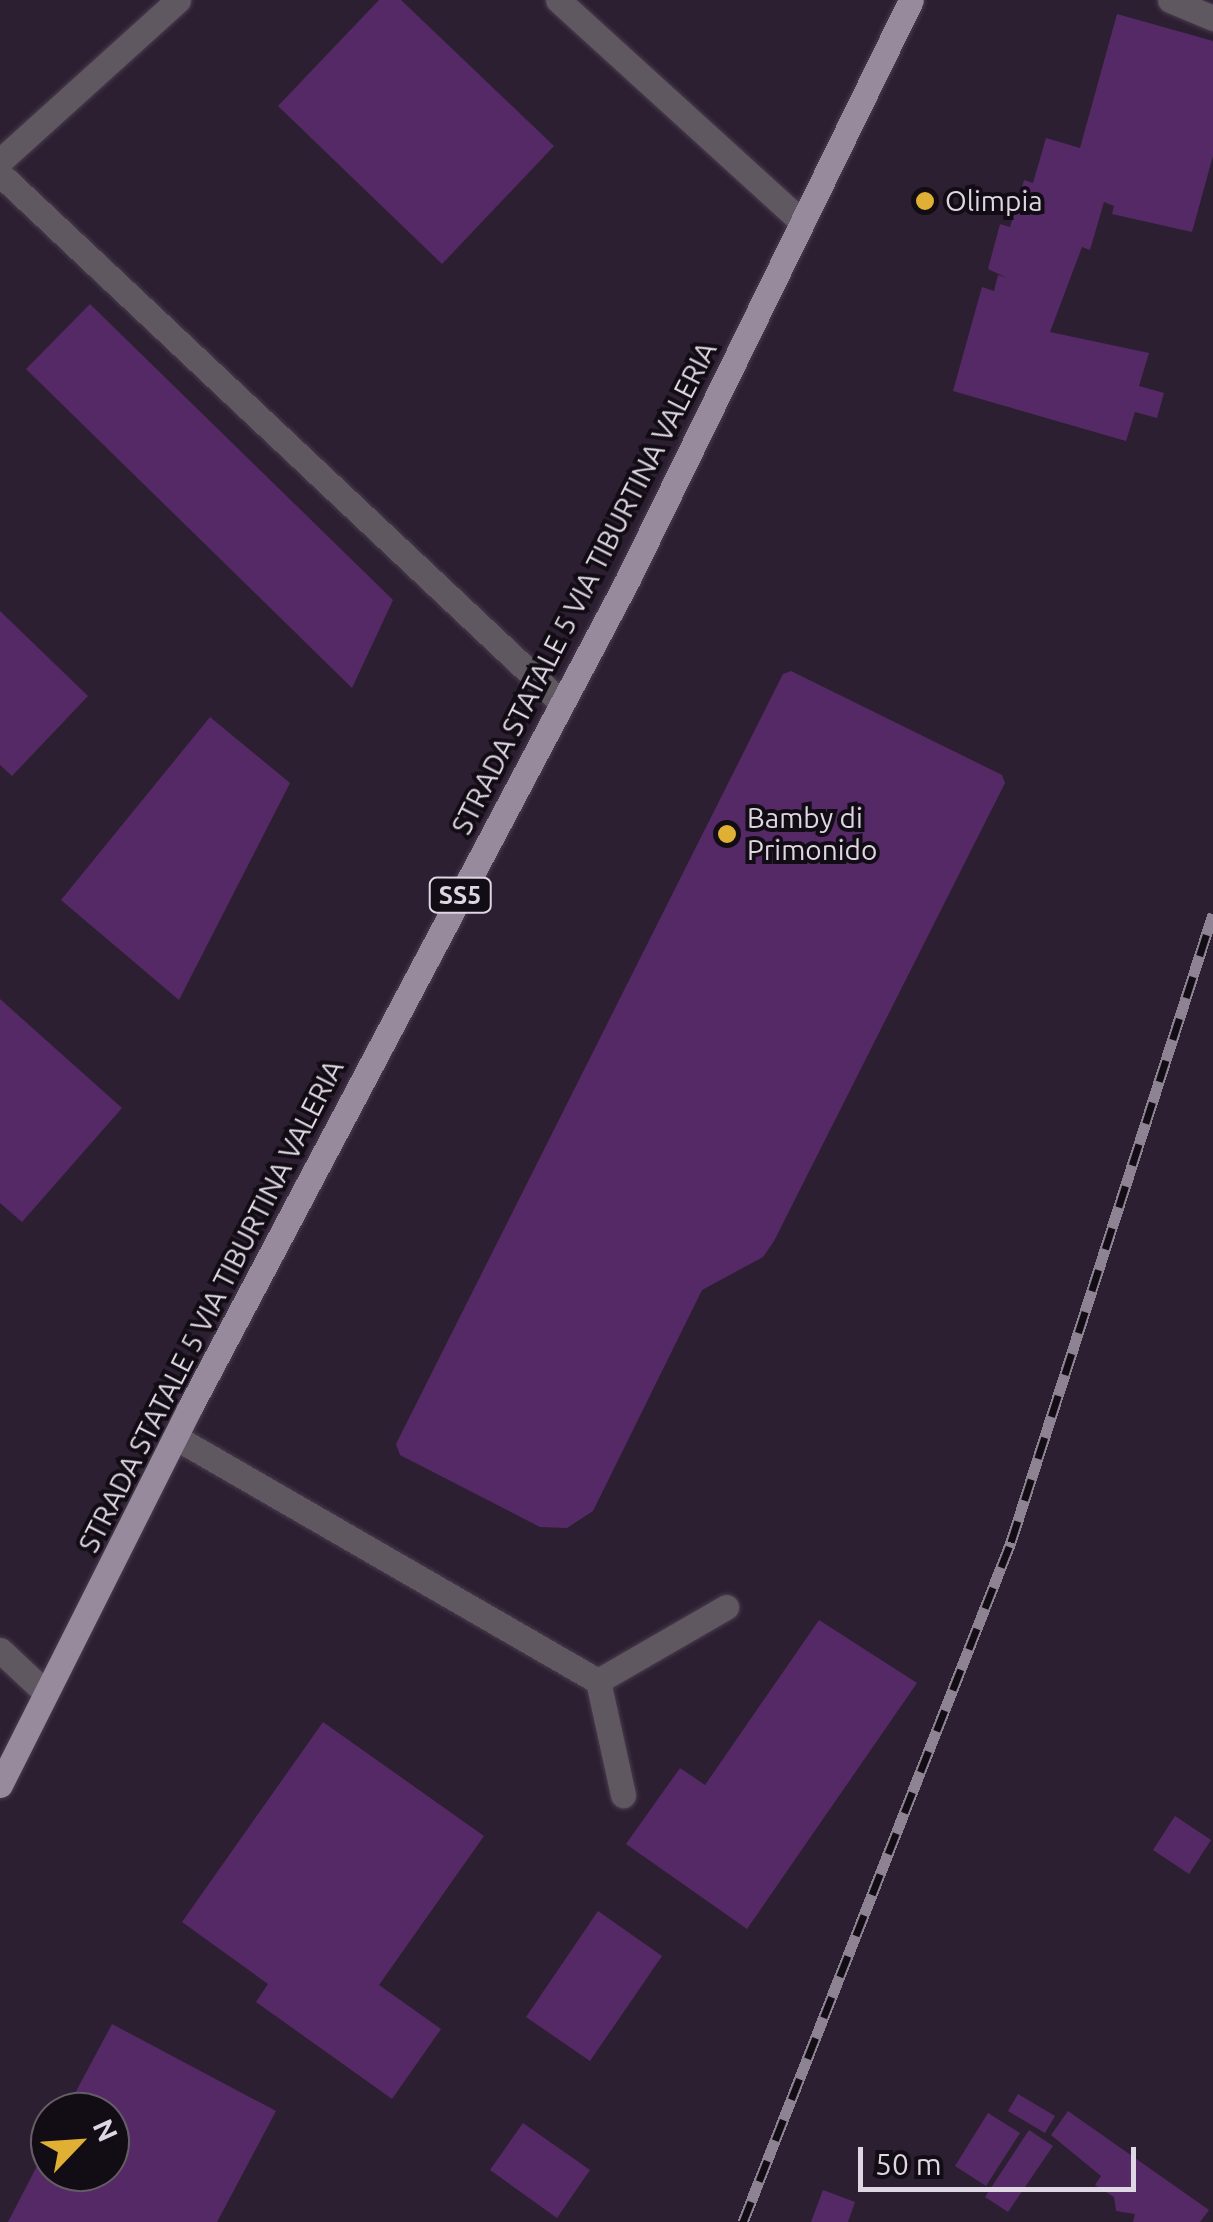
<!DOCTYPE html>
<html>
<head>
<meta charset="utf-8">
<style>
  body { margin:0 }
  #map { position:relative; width:1213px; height:2222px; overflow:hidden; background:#2d1f32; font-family:Ubuntu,sans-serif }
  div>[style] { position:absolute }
  .building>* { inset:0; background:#552965 }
  .roads { filter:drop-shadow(0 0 2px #493c4e) drop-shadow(0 0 2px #493c4e) }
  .minor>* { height:25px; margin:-12.5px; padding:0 12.5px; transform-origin:12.5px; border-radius:12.5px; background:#5f5861 }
  .major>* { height:25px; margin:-12.5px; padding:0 12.5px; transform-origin:12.5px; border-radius:12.5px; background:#988a9d }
  .rail>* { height:11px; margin-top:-5.5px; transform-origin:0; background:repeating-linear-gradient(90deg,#120c14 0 22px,#8e8392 0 44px); box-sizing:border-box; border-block:2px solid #8e8392 }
  .dots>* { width:28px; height:28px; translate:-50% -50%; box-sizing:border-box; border:5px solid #120c14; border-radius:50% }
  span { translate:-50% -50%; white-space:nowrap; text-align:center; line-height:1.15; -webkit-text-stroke:8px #120c14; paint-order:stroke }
  .shield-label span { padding:2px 8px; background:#120c14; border:2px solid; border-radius:8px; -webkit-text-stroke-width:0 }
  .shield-label { font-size:25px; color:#ded6e2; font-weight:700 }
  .poi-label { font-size:28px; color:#ded6e2 }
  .left { translate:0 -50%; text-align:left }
  .street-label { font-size:28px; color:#ded6e2 }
  .north { position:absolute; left:30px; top:2092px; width:100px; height:100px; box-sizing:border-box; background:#120c14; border:2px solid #645d66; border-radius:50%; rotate:65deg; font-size:28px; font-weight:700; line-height:40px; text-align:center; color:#ded6e2 }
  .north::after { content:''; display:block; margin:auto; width:35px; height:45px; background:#e0b034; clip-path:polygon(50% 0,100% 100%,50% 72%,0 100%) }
  .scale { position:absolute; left:858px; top:2147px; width:278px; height:45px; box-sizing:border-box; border:5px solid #ded6e2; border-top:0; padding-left:12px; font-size:30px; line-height:35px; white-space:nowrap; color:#ded6e2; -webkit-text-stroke:8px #120c14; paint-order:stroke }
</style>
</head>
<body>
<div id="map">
  <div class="building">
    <i style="clip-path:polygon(379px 0,401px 0,554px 146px,442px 264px,278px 106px)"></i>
    <i style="clip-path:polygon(1117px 14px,1213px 41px,1213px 156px,1192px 232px,1112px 214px,1114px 206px,1104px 202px,1090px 250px,1082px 247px,1050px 332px,1149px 353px,1139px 386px,1164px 393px,1157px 418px,1135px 412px,1126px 441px,953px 391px,982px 287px,994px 291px,998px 275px,1007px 278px,988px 269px,1000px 224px,1010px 227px,1024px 180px,1033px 183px,1046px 138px,1080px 148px)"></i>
    <i style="clip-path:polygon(90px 304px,393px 600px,352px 688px,26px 369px)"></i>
    <i style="clip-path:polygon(0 611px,88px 696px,12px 776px,0 765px)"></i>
    <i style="clip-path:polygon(791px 671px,1002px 775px,1005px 783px,774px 1241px,763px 1257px,702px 1290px,593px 1511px,567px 1528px,540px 1527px,400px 1455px,396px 1444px,783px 674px)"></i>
    <i style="clip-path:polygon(210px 717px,290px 783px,179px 1000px,61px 900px)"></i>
    <i style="clip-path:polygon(0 999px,122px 1108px,22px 1222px,0 1203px)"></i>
    <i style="clip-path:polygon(819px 1620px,917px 1683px,747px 1929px,626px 1844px,680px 1768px,705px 1785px)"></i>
    <i style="clip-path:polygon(323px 1722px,484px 1836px,379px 1985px,441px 2029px,392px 2099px,256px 2002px,268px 1984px,182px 1922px)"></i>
    <i style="clip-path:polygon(1175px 1816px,1211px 1840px,1189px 1874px,1153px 1850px)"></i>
    <i style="clip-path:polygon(598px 1911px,662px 1956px,590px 2061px,526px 2017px)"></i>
    <i style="clip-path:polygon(112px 2024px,276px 2111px,217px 2222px,8px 2222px,50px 2141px,50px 2172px,110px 2172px,110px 2112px,65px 2112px)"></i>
    <i style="clip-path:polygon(1018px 2094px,1055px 2116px,1045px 2133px,1008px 2111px)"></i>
    <i style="clip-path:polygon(1068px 2111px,1209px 2210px,1200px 2222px,1133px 2222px,1135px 2214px,1116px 2211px,1114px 2197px,1095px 2185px,1101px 2176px,1051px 2135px)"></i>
    <i style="clip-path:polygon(988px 2113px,1020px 2133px,986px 2186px,955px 2166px)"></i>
    <i style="clip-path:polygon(523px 2123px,590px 2170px,557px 2218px,490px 2170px)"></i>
    <i style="clip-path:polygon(1029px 2130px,1053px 2146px,1008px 2212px,985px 2197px)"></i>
    <i style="clip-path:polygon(823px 2190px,855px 2202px,848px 2222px,811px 2222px)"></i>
  </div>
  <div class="roads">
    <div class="minor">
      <i style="left:558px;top:0;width:330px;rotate:42.3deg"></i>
      <i style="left:1170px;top:0;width:47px;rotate:22.7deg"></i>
      <i style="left:0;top:161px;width:240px;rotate:-42.1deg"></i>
      <i style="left:0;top:174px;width:772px;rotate:43.27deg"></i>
      <i style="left:175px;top:1437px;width:488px;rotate:30deg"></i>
      <i style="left:598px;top:1681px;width:148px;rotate:-30deg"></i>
      <i style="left:0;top:1650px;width:63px;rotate:43.1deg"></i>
      <i style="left:598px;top:1681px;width:117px;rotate:77.6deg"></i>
    </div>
    <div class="major">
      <i style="left:0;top:1785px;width:421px;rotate:-63.3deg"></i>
      <i style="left:189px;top:1409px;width:939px;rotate:-62.12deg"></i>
      <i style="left:628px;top:579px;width:644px;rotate:-63.95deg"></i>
    </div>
  </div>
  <div class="rail">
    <i style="left:743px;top:2222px;width:731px;rotate:-68.49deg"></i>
    <i style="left:1011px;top:1542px;width:660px;rotate:-72.17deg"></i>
  </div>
  <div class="dots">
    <i style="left:925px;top:201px;background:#e0b034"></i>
    <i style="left:727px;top:834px;background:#e0b034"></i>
  </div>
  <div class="shield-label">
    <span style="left:460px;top:895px">SS5</span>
  </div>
  <div class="poi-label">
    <span class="left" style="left:945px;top:201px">Olimpia</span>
    <span class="left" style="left:747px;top:834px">Bamby di<br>Primonido</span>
  </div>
  <div class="street-label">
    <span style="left:584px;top:588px;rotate:-63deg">STRADA STATALE 5 VIA TIBURTINA VALERIA</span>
    <span style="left:211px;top:1306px;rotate:-63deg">STRADA STATALE 5 VIA TIBURTINA VALERIA</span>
  </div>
  <div class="north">N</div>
  <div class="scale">50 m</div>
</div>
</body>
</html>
